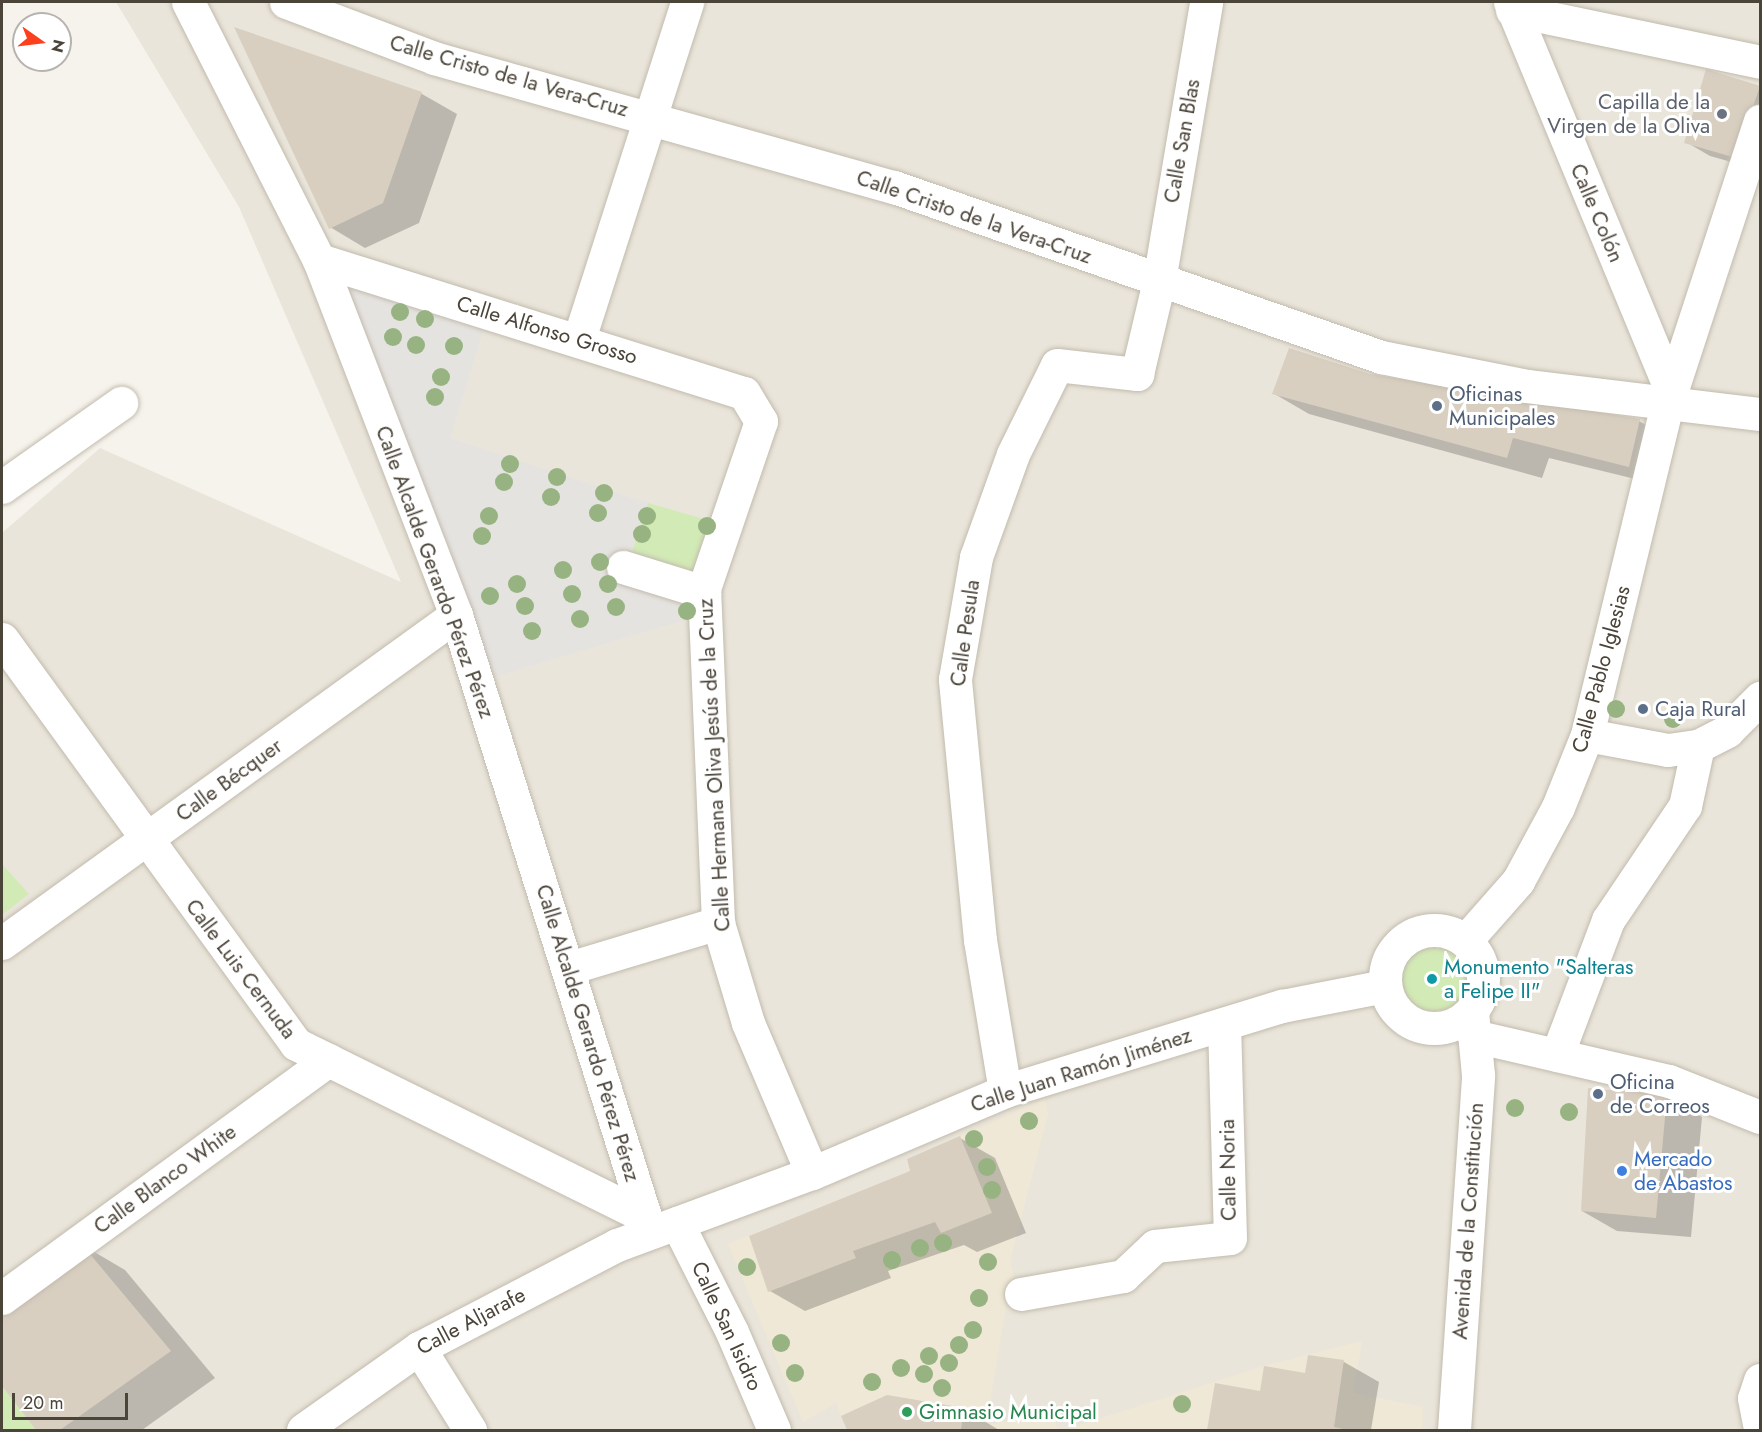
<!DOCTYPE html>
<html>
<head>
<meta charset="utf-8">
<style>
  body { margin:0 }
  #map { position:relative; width:1762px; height:1432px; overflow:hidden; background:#f6f3ec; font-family:Jost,sans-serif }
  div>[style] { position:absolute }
  .residential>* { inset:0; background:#eae5da }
  .education>* { inset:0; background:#efe8d6 }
  .green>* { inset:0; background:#d2eab5 }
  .round { border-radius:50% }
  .parking>* { inset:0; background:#e5e3e0 }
  .shadow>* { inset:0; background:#0003 }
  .building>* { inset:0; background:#d8cfc1 }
  .roads { filter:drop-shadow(0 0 2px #c2bbae) drop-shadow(0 0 2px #c2bbae) }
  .pedestrian>* { height:33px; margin:-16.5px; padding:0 16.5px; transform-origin:16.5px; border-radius:16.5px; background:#fff }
  .minor>* { height:33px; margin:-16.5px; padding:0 16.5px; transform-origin:16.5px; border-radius:16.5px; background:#fff }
  .minor>.ring { margin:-16.5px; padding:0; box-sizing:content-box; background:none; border:33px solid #fff; border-radius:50% }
  .trees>* { width:18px; height:18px; margin:-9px; border-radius:50%; background:#97b381 }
  .dots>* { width:16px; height:16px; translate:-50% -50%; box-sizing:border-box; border:3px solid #fff; border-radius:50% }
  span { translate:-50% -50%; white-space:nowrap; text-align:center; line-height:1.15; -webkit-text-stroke:6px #fff; paint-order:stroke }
  .street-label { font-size:21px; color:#4b4439 }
  .worship-label { font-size:21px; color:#5b616d }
  .right { translate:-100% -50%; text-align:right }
  .service-label { font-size:21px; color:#4e5e75 }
  .left { translate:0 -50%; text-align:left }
  .culture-label { font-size:21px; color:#0d838f }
  .shop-label { font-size:21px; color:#366cbe }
  .leisure-label { font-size:21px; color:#27864d }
  .frame { position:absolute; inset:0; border:3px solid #4b4439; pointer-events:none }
  .north { position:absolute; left:12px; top:12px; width:60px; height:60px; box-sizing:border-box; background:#fff; border:2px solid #b7b4b0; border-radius:50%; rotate:104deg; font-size:16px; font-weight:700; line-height:24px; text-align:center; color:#4b4439 }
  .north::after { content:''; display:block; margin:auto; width:21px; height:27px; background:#fc3f1d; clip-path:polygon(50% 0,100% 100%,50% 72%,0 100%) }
  .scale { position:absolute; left:12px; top:1393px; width:116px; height:27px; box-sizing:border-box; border:3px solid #4b4439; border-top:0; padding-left:8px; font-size:18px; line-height:21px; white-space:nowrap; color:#4b4439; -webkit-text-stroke:4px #fff; paint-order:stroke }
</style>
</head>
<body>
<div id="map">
  <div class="residential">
    <i style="clip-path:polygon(116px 2px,1760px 2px,1760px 1430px,2px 1430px,2px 533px,100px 448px,401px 582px,239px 207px)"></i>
  </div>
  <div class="education">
    <i style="clip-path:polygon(1045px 1099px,1048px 1114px,1010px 1261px,1016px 1285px,1006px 1306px,986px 1426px,1053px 1409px,1058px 1430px,961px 1430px,964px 1408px,887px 1395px,841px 1416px,836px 1403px,803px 1422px,728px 1244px,910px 1172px,907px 1159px)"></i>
    <i style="clip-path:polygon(1362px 1341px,1353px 1393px,1423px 1407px,1422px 1430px,1064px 1430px,1264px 1366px)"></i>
  </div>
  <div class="green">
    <i style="clip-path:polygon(648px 503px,725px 525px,704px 588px,628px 564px)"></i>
    <i style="clip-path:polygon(2px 864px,29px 894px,2px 915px)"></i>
    <i class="round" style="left:1394px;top:938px;width:80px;height:80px"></i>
    <i style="clip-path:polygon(2px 1386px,36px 1430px,2px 1430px)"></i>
  </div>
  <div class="parking">
    <i style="clip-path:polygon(319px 260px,489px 312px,450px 438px,648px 503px,628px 564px,705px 614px,477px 682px)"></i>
  </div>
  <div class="shadow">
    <i style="clip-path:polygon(236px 30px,422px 94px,457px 114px,419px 223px,365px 248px,330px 227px)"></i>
    <i style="clip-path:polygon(1707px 71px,1760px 88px,1760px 170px,1710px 156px,1686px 142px)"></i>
    <i style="clip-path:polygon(1370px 375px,1639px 421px,1675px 441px,1664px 486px,1549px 458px,1542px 478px,1309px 414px,1273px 393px)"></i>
    <i style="clip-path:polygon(1667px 1096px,1702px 1117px,1691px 1237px,1617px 1231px,1582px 1211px)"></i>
    <i style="clip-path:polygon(960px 1138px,995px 1158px,1026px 1233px,977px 1252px,964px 1245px,888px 1271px,891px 1278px,805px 1311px,770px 1291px)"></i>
    <i style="clip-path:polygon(79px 1243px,125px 1270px,215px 1378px,142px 1430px,38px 1430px,2px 1383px,2px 1300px)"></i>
    <i style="clip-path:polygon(1344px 1362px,1379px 1382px,1371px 1430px,1209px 1430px,1216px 1385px,1261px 1392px)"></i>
    <i style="clip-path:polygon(887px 1397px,964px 1409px,999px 1430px,848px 1430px,843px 1417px)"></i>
  </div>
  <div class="building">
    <i style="clip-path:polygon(234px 27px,422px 92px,383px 203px,329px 229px)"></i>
    <i style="clip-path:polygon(1706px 69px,1760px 86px,1736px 158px,1684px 143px)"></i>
    <i style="clip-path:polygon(1289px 348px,1370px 374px,1640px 419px,1629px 467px,1513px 438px,1507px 458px,1272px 394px)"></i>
    <i style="clip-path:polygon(1588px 1088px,1667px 1095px,1656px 1218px,1581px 1211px)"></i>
    <i style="clip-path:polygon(960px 1136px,992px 1213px,941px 1233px,935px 1222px,853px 1251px,856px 1258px,768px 1292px,749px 1236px,910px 1171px,907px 1159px)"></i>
    <i style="clip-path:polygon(79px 1241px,171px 1351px,60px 1430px,36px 1430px,2px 1386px,2px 1298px)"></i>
    <i style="clip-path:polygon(1308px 1355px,1344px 1360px,1334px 1427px,1348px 1430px,1207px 1430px,1215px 1383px,1260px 1391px,1264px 1366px,1305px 1373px)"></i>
    <i style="clip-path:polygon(887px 1395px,964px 1408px,961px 1430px,847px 1430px,841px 1416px)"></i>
  </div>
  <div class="roads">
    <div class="pedestrian">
      <i style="left:1512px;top:10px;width:253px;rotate:11.8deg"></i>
      <i style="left:623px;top:567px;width:85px;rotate:17.2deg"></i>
    </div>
    <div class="minor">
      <i style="left:188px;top:2px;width:289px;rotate:63.1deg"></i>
      <i style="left:319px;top:260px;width:381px;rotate:68.9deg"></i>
      <i style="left:456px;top:615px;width:647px;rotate:72.55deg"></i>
      <i style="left:286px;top:2px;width:158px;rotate:20.7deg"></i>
      <i style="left:434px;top:58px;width:478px;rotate:15.7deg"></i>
      <i style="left:894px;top:187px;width:516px;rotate:19.24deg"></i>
      <i style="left:1381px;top:357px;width:149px;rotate:11.2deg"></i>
      <i style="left:1527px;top:386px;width:235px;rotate:6.9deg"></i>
      <i style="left:1510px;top:2px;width:420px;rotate:67.5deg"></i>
      <i style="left:319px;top:260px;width:445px;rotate:17.4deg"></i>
      <i style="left:744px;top:393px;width:33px;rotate:59deg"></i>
      <i style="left:761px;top:421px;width:176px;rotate:108.8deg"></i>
      <i style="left:704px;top:588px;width:335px;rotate:87.6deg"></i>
      <i style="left:718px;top:923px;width:104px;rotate:73.3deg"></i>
      <i style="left:748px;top:1023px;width:163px;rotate:66.9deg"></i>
      <i style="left:579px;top:339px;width:354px;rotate:-72.2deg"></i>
      <i style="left:2px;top:487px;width:146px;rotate:-35.2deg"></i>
      <i style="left:2px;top:639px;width:500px;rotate:54.02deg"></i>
      <i style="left:296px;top:1044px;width:388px;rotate:26.3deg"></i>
      <i style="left:1587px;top:735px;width:82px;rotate:10.5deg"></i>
      <i style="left:1668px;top:750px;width:30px;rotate:-8deg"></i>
      <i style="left:1698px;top:746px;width:33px;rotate:-27deg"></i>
      <i style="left:1727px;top:731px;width:47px;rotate:-45deg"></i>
      <i class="ring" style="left:1385px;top:930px;width:65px;height:65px"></i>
      <i style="left:1466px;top:940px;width:79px;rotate:-48.6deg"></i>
      <i style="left:1518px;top:881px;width:84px;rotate:-61.6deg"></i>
      <i style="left:1558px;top:807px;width:78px;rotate:-68.1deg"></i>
      <i style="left:1587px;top:735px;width:340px;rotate:-76.4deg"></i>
      <i style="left:1667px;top:405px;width:299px;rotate:-71.9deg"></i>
      <i style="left:2px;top:943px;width:560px;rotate:-35.85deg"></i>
      <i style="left:569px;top:968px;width:156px;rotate:-16.8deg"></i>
      <i style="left:1474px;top:1036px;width:200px;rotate:13deg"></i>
      <i style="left:1669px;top:1081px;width:98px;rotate:21.6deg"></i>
      <i style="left:1557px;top:1055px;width:144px;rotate:-69.3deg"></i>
      <i style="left:1608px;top:920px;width:138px;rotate:-56deg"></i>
      <i style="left:1685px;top:806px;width:61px;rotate:-77.8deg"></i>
      <i style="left:1005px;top:1091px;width:153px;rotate:-99.4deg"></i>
      <i style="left:980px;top:940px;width:262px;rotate:-95.5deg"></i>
      <i style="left:955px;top:679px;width:124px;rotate:-80.2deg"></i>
      <i style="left:976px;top:557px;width:109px;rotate:-70.2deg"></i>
      <i style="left:1013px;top:454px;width:99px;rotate:-63.7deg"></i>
      <i style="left:1057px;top:365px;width:81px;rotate:6.4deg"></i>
      <i style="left:1137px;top:374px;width:96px;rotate:-76.7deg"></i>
      <i style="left:1159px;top:281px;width:283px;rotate:-80.4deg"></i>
      <i style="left:677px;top:1223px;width:122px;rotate:63.2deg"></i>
      <i style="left:732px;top:1332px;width:107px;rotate:66.8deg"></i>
      <i style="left:1021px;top:1294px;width:104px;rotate:-10deg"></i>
      <i style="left:1123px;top:1276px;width:44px;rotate:-43.2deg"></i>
      <i style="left:1155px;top:1246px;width:75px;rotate:-6.1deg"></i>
      <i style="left:1230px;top:1238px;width:214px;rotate:-91.6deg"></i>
      <i style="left:2px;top:1298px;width:404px;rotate:-36.1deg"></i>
      <i style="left:419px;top:1348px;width:97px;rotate:58.1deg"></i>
      <i style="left:1760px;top:1380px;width:19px;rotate:108deg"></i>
      <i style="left:1754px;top:1398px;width:31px;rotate:79deg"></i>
      <i style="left:303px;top:1430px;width:142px;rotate:-35.3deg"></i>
      <i style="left:419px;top:1348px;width:223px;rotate:-27.5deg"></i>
      <i style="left:617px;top:1245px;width:208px;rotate:-20.3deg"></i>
      <i style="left:812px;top:1173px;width:210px;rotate:-23deg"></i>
      <i style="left:1005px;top:1091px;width:290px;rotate:-17.1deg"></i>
      <i style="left:1282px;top:1006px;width:105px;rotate:-11deg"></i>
      <i style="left:1454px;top:1430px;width:356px;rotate:-86.1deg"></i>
      <i style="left:1478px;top:1075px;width:64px;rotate:-95.4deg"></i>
    </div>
  </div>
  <div class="trees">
    <i style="left:400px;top:312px"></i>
    <i style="left:425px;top:319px"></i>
    <i style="left:393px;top:337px"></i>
    <i style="left:416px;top:345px"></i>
    <i style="left:454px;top:346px"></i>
    <i style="left:441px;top:377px"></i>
    <i style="left:435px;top:397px"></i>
    <i style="left:510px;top:464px"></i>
    <i style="left:557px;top:477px"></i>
    <i style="left:504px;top:482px"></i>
    <i style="left:604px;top:493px"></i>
    <i style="left:551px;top:497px"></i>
    <i style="left:598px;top:513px"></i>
    <i style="left:489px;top:516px"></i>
    <i style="left:647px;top:516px"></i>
    <i style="left:707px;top:526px"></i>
    <i style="left:642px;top:534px"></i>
    <i style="left:482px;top:536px"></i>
    <i style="left:600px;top:562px"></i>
    <i style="left:563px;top:570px"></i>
    <i style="left:517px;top:584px"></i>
    <i style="left:608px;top:584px"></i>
    <i style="left:572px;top:594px"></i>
    <i style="left:490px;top:596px"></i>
    <i style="left:525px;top:606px"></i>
    <i style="left:616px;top:607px"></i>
    <i style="left:687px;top:611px"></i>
    <i style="left:580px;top:619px"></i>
    <i style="left:532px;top:631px"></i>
    <i style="left:1616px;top:709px"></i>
    <i style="left:1673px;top:719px"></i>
    <i style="left:1515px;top:1108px"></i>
    <i style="left:1569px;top:1112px"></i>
    <i style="left:1029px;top:1121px"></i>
    <i style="left:974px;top:1139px"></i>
    <i style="left:987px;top:1167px"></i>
    <i style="left:992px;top:1190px"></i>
    <i style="left:943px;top:1243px"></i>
    <i style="left:920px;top:1248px"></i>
    <i style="left:892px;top:1260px"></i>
    <i style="left:988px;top:1262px"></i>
    <i style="left:747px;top:1267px"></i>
    <i style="left:979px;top:1298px"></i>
    <i style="left:973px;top:1330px"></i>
    <i style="left:781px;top:1343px"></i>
    <i style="left:959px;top:1345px"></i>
    <i style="left:929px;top:1356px"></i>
    <i style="left:949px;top:1363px"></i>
    <i style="left:901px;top:1368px"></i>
    <i style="left:795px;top:1373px"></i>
    <i style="left:924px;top:1374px"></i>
    <i style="left:872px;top:1382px"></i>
    <i style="left:942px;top:1388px"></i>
    <i style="left:1182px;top:1404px"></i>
  </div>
  <div class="dots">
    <i style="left:1722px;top:114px;background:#6b7280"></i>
    <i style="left:1437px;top:406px;background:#5c6f8a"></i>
    <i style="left:1643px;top:709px;background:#5c6f8a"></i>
    <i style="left:1432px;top:979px;background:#0f9aa8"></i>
    <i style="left:1598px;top:1094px;background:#5c6f8a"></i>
    <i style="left:1622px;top:1171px;background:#3f7fe0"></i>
    <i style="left:907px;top:1412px;background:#2e9e5b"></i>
  </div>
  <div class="street-label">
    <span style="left:509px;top:76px;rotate:16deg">Calle Cristo de la Vera-Cruz</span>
    <span style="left:1182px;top:141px;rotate:-80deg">Calle San Blas</span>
    <span style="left:1597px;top:213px;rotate:67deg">Calle Colón</span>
    <span style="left:974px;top:217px;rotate:19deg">Calle Cristo de la Vera-Cruz</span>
    <span style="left:547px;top:330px;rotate:17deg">Calle Alfonso Grosso</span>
    <span style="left:435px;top:572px;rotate:70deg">Calle Alcalde Gerardo Pérez Pérez</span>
    <span style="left:965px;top:633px;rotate:-82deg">Calle Pesula</span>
    <span style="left:1601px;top:669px;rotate:-75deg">Calle Pablo Iglesias</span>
    <span style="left:714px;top:765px;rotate:-93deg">Calle Hermana Oliva Jesús de la Cruz</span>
    <span style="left:229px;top:780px;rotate:-36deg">Calle Bécquer</span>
    <span style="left:241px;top:969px;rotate:53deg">Calle Luis Cernuda</span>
    <span style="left:588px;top:1033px;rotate:73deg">Calle Alcalde Gerardo Pérez Pérez</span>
    <span style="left:1081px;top:1070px;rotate:-18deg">Calle Juan Ramón Jiménez</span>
    <span style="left:1228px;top:1170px;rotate:-91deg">Calle Noria</span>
    <span style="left:165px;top:1179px;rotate:-36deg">Calle Blanco White</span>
    <span style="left:1468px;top:1221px;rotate:-86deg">Avenida de la Constitución</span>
    <span style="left:471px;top:1321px;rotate:-28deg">Calle Aljarafe</span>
    <span style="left:727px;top:1326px;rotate:65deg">Calle San Isidro</span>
  </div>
  <div class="worship-label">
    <span class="right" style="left:1710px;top:114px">Capilla de la<br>Virgen de la Oliva</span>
  </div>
  <div class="service-label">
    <span class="left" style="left:1449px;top:406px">Oficinas<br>Municipales</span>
    <span class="left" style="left:1655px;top:709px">Caja Rural</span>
    <span class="left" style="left:1610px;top:1094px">Oficina<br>de Correos</span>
  </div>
  <div class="culture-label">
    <span class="left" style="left:1444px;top:979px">Monumento "Salteras<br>a Felipe II"</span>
  </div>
  <div class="shop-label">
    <span class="left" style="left:1634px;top:1171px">Mercado<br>de Abastos</span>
  </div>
  <div class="leisure-label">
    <span class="left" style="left:919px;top:1412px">Gimnasio Municipal</span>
  </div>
  <div class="frame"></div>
  <div class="north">N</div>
  <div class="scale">20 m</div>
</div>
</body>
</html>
